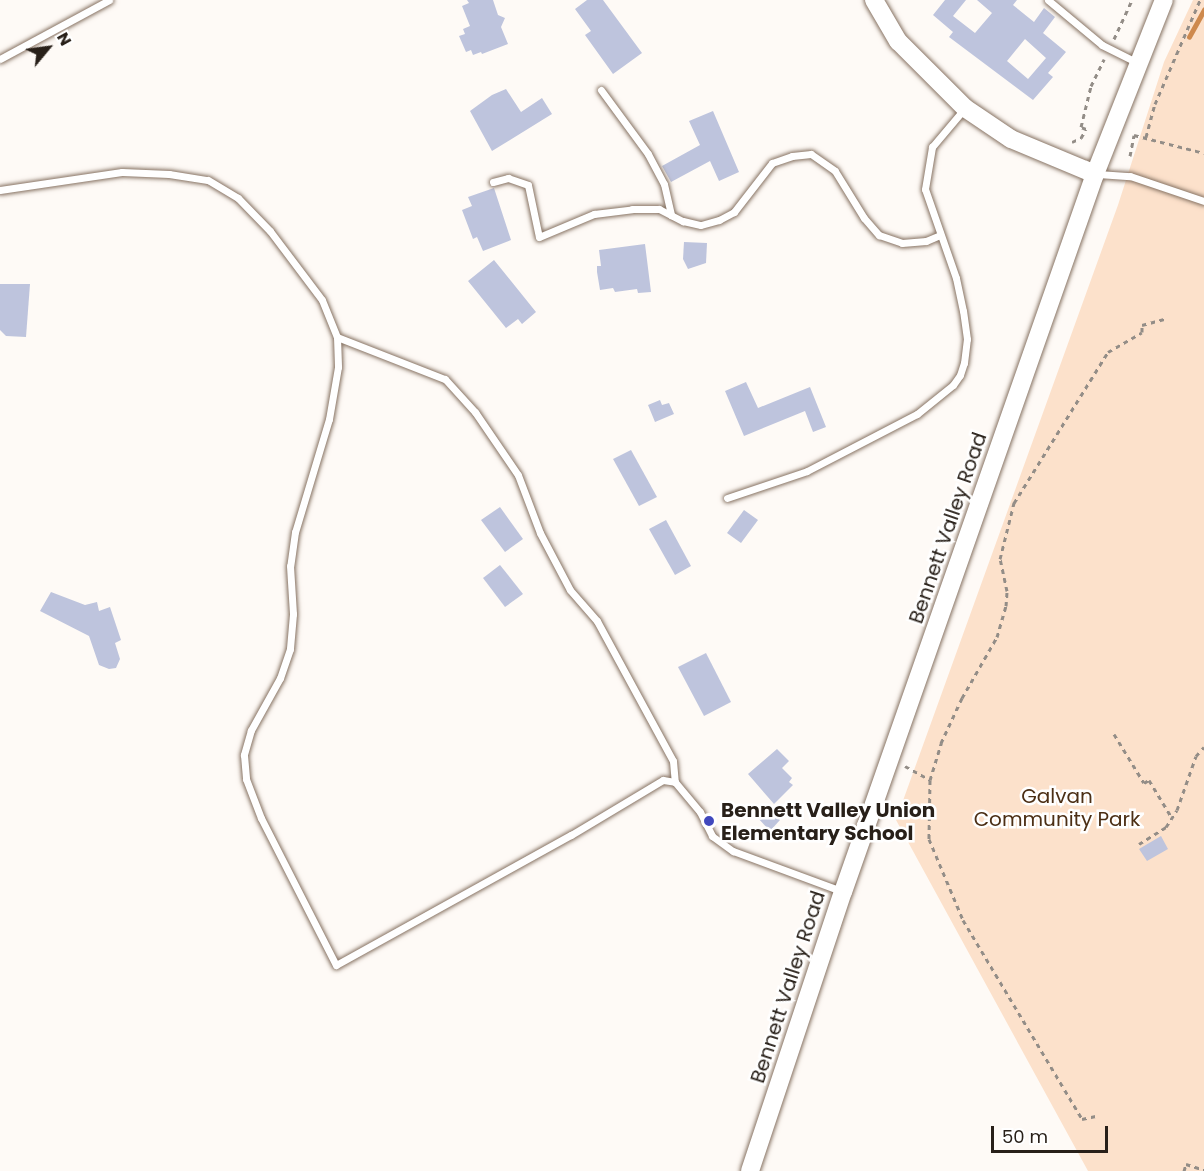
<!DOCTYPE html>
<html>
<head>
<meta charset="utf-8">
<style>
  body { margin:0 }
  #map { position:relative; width:1204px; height:1171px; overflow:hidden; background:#fefaf6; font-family:Poppins,sans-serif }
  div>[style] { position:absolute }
  .green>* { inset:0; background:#fce1cb }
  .stream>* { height:4.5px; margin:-2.25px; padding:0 2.25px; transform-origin:2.25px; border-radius:2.25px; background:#ce894d }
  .building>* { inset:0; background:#bec4dd }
  .path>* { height:3px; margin-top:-1.5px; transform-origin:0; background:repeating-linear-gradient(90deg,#938d87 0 4.5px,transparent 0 9px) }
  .roads { filter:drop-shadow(0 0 2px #877363) drop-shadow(0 0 2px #877363) }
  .service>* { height:7px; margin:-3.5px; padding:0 3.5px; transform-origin:3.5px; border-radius:3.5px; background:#fff }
  .tertiary>* { height:18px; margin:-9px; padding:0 9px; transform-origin:9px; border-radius:9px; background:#fff }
  .dots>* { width:16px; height:16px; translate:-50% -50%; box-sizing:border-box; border:3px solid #fff; border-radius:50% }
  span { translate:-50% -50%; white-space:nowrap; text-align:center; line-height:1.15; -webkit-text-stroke:5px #fff; paint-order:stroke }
  .street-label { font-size:20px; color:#282019 }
  .park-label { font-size:20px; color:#4c2f15 }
  .poi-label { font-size:20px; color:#282019; font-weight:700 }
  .left { translate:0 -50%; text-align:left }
  .north { position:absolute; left:18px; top:18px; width:60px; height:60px; -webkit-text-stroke:4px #fff; paint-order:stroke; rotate:61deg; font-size:16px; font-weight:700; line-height:24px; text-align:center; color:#282019 }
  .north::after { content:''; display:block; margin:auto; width:21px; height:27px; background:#282019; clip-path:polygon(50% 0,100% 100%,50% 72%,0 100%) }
  .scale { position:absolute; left:991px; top:1126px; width:117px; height:27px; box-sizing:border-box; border:3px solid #282019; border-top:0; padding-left:8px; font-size:18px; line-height:21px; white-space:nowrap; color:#282019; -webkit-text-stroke:4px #fff; paint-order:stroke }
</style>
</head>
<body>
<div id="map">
  <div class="green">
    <i style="clip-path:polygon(1193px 0,1204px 0,1204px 1171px,1088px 1171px,896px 820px,1118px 205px,1164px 62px)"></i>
  </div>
  <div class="stream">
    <i style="left:1189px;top:37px;width:31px;rotate:-61deg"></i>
  </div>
  <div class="building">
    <i style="clip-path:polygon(467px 0,493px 0,498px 15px,505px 18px,501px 27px,508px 44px,482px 54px,481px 52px,473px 55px,471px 50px,466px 52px,459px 36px,465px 34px,463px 29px,470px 26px,462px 6px,469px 3px)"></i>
    <i style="clip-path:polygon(587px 0,603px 0,642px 53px,613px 74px,585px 35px,591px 31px,575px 9px)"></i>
    <i style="clip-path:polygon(evenodd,945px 0,966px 0,953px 16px,975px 33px,992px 13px,977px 0,1017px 0,1013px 5px,1034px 22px,1044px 8px,1055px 17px,1043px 33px,1066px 52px,1048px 73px,1053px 77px,1033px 100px,949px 37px,953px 32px,933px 15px,945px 0,1025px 39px,1046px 58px,1028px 79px,1007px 61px,1025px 39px)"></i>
    <i style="clip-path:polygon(506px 89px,521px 112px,542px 98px,552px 114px,492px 151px,470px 111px,492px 95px)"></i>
    <i style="clip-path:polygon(713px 111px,739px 172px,719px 181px,710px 161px,671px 182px,662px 166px,700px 145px,689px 121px)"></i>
    <i style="clip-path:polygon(494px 188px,511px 240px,483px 251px,477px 237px,473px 239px,462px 210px,472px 206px,468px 197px)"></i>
    <i style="clip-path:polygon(684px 242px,707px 243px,706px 263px,688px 269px,683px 259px)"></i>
    <i style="clip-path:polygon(645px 244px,651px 292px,638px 293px,637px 289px,615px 292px,613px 288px,600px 290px,597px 272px,597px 266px,601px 266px,599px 250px)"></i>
    <i style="clip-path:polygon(494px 260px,536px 312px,522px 324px,518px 319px,506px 328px,468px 281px)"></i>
    <i style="clip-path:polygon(0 284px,30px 284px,26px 337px,6px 336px,0 330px)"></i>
    <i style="clip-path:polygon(746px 382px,758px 408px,810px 387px,826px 427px,813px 432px,805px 411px,744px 436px,725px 391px)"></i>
    <i style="clip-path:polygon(660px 400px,662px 405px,669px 403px,674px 414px,655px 422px,648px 405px)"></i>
    <i style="clip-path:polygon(631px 450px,657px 497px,639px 506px,613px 459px)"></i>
    <i style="clip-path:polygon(500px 507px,523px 539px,505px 552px,481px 520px)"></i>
    <i style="clip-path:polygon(744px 510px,758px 520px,741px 543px,727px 533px)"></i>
    <i style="clip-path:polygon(666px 520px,691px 566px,675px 575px,649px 529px)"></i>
    <i style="clip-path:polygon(500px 565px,523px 594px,505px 607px,483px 578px)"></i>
    <i style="clip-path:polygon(51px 592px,85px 605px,97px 602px,99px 611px,110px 607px,121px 640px,115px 643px,120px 659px,116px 668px,109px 669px,99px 665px,89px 636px,40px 611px)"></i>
    <i style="clip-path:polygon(706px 653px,731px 702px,704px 716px,678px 667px)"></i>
    <i style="clip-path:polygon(777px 749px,789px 761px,782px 768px,792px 778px,789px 782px,793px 785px,774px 804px,748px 774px)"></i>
    <i style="clip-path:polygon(765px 805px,780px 820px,770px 831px,755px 815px)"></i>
    <i style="clip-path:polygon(1161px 836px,1168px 849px,1147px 861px,1139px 849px)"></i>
  </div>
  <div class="path">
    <i style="left:1114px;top:39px;width:43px;rotate:-65.2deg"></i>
    <i style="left:1146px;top:137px;width:34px;rotate:-75deg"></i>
    <i style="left:1155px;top:104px;width:113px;rotate:-66.6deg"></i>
    <i style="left:1072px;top:142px;width:10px;rotate:-24deg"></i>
    <i style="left:1081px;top:138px;width:10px;rotate:-61deg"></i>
    <i style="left:1086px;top:129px;width:5px;rotate:-158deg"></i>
    <i style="left:1081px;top:127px;width:42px;rotate:-76.3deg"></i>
    <i style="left:1091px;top:86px;width:30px;rotate:-64deg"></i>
    <i style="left:1130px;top:156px;width:21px;rotate:-79deg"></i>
    <i style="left:1134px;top:135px;width:72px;rotate:14.4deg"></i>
    <i style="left:1114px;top:734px;width:57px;rotate:58.5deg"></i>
    <i style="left:1144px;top:783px;width:6px;rotate:-31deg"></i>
    <i style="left:1149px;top:780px;width:44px;rotate:58.8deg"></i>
    <i style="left:905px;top:766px;width:29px;rotate:29deg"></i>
    <i style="left:930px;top:780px;width:59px;rotate:91deg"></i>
    <i style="left:929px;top:839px;width:88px;rotate:67.2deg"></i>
    <i style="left:963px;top:920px;width:232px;rotate:59.1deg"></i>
    <i style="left:1082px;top:1119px;width:14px;rotate:-12deg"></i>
    <i style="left:930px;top:780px;width:39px;rotate:-73deg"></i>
    <i style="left:941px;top:743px;width:50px;rotate:-65deg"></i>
    <i style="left:962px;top:698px;width:70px;rotate:-60.2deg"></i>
    <i style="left:997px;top:637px;width:32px;rotate:-74deg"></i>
    <i style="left:1006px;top:606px;width:15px;rotate:-86deg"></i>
    <i style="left:1007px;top:591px;width:33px;rotate:-102deg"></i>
    <i style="left:1000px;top:559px;width:58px;rotate:-76deg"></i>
    <i style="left:1014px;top:503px;width:178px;rotate:-58.1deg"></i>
    <i style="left:1108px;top:352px;width:39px;rotate:-30deg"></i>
    <i style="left:1142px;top:332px;width:7px;rotate:-90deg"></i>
    <i style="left:1142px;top:325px;width:23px;rotate:-15deg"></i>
    <i style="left:1139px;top:844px;width:32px;rotate:-32deg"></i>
    <i style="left:1166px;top:827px;width:20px;rotate:-57deg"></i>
    <i style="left:1177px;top:810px;width:57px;rotate:-70.6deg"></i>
    <i style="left:1196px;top:756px;width:12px;rotate:-48deg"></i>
    <i style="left:1184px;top:1171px;width:7px;rotate:-74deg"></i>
    <i style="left:1186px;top:1164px;width:19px;rotate:18deg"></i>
  </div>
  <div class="roads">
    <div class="service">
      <i style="left:1048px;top:0;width:70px;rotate:39.8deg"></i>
      <i style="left:1102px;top:45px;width:40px;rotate:26.6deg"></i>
      <i style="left:0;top:59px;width:124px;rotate:-28.4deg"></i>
      <i style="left:601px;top:90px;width:79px;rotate:53.7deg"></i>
      <i style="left:648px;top:154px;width:34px;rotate:62deg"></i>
      <i style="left:664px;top:184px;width:32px;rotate:77deg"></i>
      <i style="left:1098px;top:174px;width:32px;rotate:4deg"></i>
      <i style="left:1130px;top:176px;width:78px;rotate:18.7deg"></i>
      <i style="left:493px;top:182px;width:16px;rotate:-15deg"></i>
      <i style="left:508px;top:178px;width:21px;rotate:19deg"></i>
      <i style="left:528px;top:185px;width:53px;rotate:78.1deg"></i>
      <i style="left:539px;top:237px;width:60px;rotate:-22.7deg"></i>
      <i style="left:594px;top:214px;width:38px;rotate:-7deg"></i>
      <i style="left:632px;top:209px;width:27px"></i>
      <i style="left:659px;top:209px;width:27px;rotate:27deg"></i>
      <i style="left:683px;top:221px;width:18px;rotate:13deg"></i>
      <i style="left:701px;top:225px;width:19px;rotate:-16deg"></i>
      <i style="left:719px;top:220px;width:17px;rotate:-28deg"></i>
      <i style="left:734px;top:212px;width:62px;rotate:-52.2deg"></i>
      <i style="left:772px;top:163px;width:21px;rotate:-19deg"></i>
      <i style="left:792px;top:156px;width:19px;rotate:-6deg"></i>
      <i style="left:811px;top:154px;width:29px;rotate:35deg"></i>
      <i style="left:835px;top:171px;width:55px;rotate:58.3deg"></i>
      <i style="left:864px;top:218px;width:23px;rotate:49deg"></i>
      <i style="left:879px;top:235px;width:24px;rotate:19deg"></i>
      <i style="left:902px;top:243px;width:24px;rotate:-5deg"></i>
      <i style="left:926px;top:241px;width:15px;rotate:-23deg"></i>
      <i style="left:0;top:190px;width:123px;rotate:-8.4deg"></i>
      <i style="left:122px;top:172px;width:47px;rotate:2.4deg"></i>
      <i style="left:169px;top:174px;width:39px;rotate:9deg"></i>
      <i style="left:208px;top:180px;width:35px;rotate:31deg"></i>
      <i style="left:238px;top:198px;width:46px;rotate:45.9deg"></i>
      <i style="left:270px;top:231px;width:86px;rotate:53deg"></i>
      <i style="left:322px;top:300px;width:40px;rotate:68deg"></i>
      <i style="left:337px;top:337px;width:30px;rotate:88deg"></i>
      <i style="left:338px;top:367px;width:53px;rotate:99.8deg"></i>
      <i style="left:329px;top:419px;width:118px;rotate:106.7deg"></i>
      <i style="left:295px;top:532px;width:34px;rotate:98deg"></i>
      <i style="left:290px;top:566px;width:48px;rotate:86.4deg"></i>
      <i style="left:293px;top:614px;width:35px;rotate:95deg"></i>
      <i style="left:290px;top:649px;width:31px;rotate:109deg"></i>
      <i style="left:280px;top:678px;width:60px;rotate:119.1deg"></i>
      <i style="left:251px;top:730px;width:26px;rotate:106deg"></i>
      <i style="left:244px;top:755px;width:24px;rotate:85deg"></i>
      <i style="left:246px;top:779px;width:42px;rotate:69deg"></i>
      <i style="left:261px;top:818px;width:165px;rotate:63deg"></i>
      <i style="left:336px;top:965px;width:269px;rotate:-29deg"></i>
      <i style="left:571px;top:835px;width:107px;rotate:-30.9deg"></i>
      <i style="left:663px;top:780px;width:12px;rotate:9deg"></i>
      <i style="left:675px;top:782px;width:39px;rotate:50deg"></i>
      <i style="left:700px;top:812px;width:27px;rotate:63deg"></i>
      <i style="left:712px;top:836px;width:26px;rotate:36deg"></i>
      <i style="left:733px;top:851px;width:115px;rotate:20.3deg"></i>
      <i style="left:337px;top:337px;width:116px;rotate:21.3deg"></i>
      <i style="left:445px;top:379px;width:45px;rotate:47.7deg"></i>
      <i style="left:475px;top:412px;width:76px;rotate:55.7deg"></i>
      <i style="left:518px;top:475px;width:62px;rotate:69.2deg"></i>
      <i style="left:540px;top:533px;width:64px;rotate:62.2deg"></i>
      <i style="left:570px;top:590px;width:41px;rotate:48.9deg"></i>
      <i style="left:597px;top:621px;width:159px;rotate:61.5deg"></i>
      <i style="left:673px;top:761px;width:21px;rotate:85deg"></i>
      <i style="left:727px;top:498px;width:84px;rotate:-18.6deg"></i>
      <i style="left:807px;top:471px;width:124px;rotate:-27.4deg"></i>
      <i style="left:917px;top:414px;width:46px;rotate:-38.9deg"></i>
      <i style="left:953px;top:385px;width:12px;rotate:-55deg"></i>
      <i style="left:960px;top:375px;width:13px;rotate:-72deg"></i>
      <i style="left:964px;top:363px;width:24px;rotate:-83deg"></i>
      <i style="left:967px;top:339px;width:28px;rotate:-98deg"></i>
      <i style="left:963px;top:311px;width:34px;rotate:-102deg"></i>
      <i style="left:956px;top:278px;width:94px;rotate:-109.2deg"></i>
      <i style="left:925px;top:189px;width:43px;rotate:-80.5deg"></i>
      <i style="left:932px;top:147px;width:51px;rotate:-49.8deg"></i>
    </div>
    <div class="tertiary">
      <i style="left:874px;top:0;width:48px;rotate:59.7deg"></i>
      <i style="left:898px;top:41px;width:95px;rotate:45deg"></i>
      <i style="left:965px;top:108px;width:55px;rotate:34deg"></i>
      <i style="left:1011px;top:139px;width:91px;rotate:22.6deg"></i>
      <i style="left:750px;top:1171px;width:294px;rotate:-71.6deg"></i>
      <i style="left:843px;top:892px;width:761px;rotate:-70.66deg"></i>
      <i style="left:1095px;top:174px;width:187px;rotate:-68.4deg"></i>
    </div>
  </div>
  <div class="dots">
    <i style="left:709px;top:821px;background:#4048bd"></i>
  </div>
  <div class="street-label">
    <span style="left:948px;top:528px;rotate:-71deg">Bennett Valley Road</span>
    <span style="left:788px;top:987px;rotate:-72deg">Bennett Valley Road</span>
  </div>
  <div class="park-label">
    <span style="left:1057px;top:808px">Galvan<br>Community Park</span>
  </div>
  <div class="poi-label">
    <span class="left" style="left:721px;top:822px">Bennett Valley Union<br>Elementary School</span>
  </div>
  <div class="north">N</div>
  <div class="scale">50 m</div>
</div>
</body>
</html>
